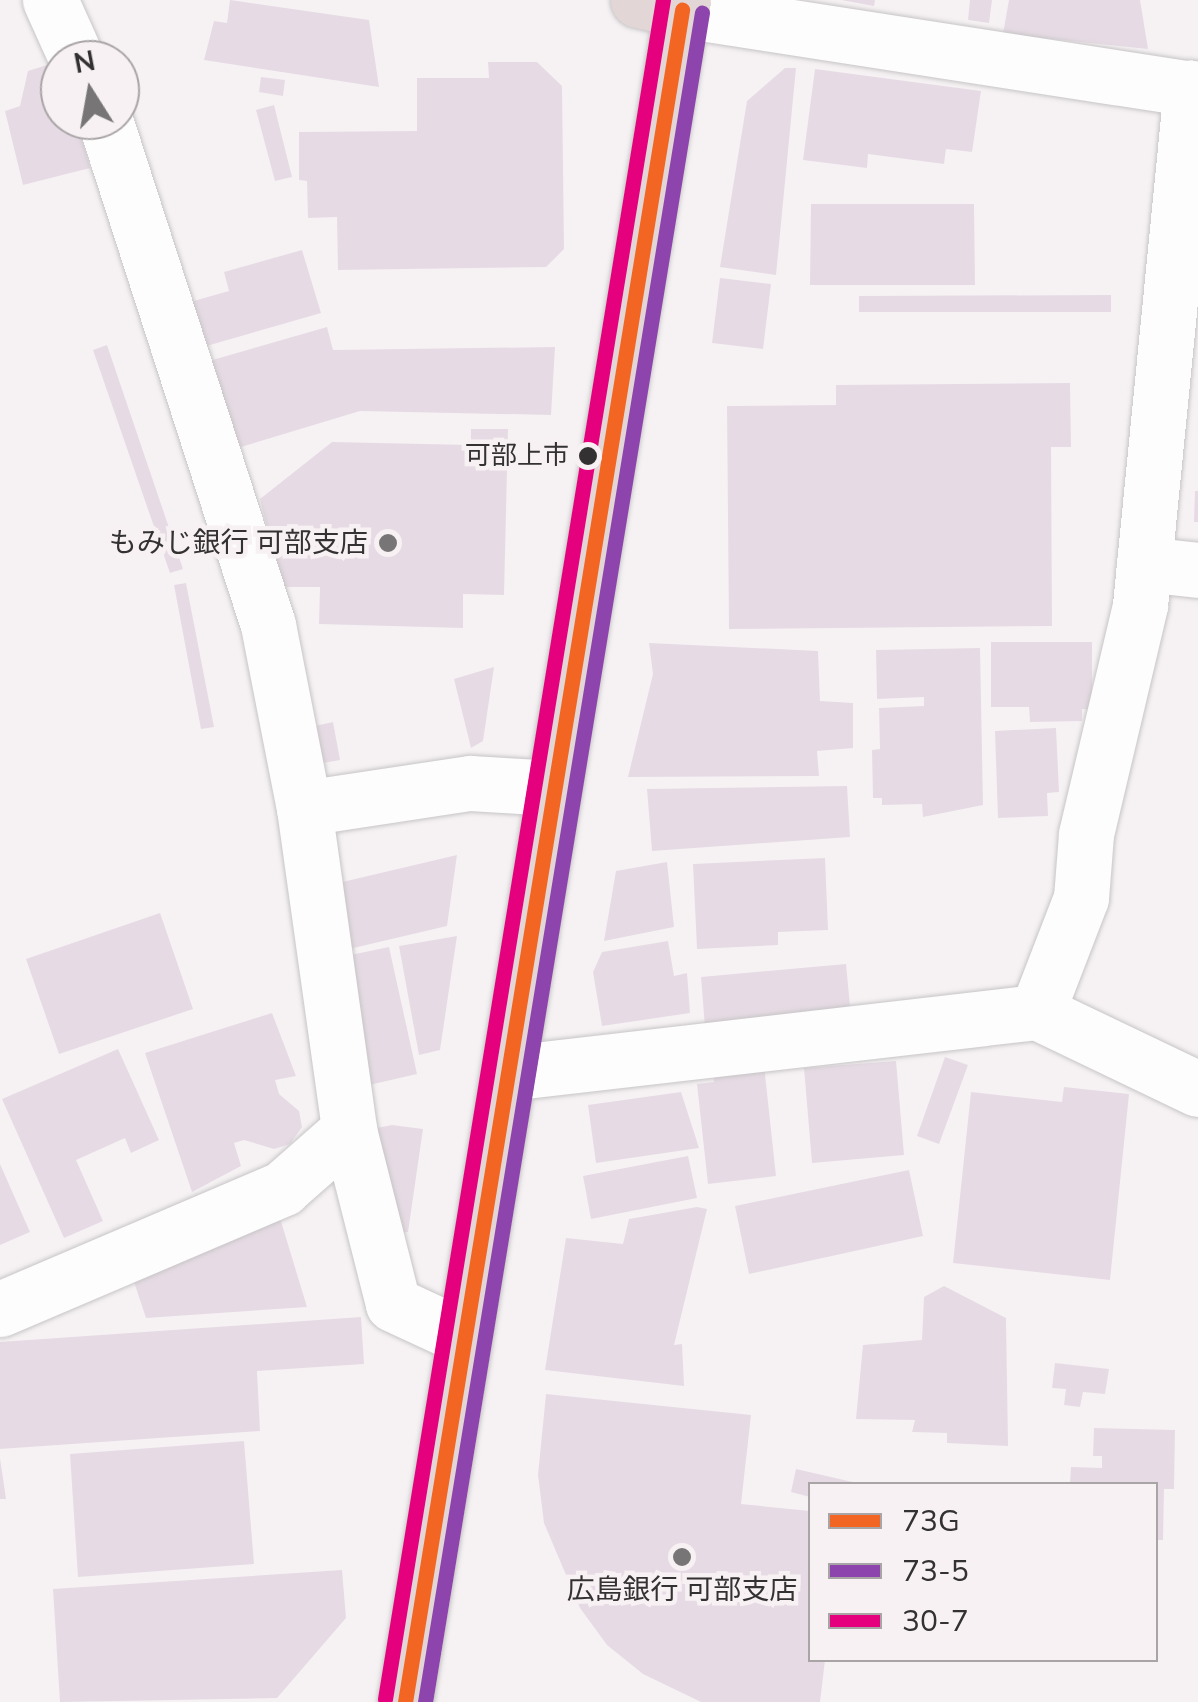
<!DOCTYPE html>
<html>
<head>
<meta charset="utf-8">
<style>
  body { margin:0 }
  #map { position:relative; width:1198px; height:1702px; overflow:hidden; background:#f6f2f4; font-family:"Nunito Sans","Noto Sans JP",sans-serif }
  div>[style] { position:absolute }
  .building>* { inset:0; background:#e6dbe4 }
  .roads { filter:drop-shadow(0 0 2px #c7c5c6) drop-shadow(0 0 2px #c7c5c6) }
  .street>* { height:55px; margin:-27.5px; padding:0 27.5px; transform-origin:27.5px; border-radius:27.5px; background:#fefdfd }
  .highway>* { height:55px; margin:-27.5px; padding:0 27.5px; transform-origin:27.5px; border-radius:27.5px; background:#e2d6d6 }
  .bus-1>* { height:15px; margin:-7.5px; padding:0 7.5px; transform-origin:7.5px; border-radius:7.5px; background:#f26522 }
  .bus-2>* { height:15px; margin:-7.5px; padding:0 7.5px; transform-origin:7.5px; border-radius:7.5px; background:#8e44ad }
  .bus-3>* { height:15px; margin:-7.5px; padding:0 7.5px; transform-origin:7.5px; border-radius:7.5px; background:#e5007d }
  .dots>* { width:28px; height:28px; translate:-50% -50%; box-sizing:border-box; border:5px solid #f7f1f3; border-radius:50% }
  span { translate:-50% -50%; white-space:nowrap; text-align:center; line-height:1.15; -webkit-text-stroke:9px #f7f1f3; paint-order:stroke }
  .bus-label { font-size:26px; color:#333132 }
  .right { translate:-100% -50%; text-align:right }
  .poi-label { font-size:28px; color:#333132 }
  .legend { position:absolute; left:808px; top:1482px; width:350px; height:180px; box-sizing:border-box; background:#f7f1f3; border:2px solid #a9a4a6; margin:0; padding:12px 18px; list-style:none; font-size:30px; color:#333132 }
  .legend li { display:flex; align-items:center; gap:20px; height:50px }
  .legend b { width:50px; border:2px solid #a9a4a6 }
  .north { position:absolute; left:40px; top:40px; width:100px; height:100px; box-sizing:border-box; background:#f7f1f3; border:2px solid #a9a4a6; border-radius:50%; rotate:349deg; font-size:28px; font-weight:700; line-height:40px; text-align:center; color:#333132 }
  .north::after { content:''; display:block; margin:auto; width:35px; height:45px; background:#777576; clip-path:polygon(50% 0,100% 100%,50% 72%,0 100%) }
</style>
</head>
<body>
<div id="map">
  <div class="building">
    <i style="clip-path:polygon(230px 0,369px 20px,379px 87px,204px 60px,214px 21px,227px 23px)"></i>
    <i style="clip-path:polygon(841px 0,875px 0,874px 6px)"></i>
    <i style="clip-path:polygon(970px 0,992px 0,989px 23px,968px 20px)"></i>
    <i style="clip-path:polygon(1009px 0,1140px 0,1148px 49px,1003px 34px)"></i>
    <i style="clip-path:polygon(488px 62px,537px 62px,562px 86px,564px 249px,546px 267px,338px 270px,337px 217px,308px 218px,307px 181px,299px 180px,299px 132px,417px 131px,417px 78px,489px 78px)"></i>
    <i style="clip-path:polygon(50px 64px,60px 120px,77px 120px,90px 168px,23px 185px,5px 111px,20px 106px,28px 71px)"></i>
    <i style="clip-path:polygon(785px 68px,796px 68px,776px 275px,720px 267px,747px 101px)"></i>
    <i style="clip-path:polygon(815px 69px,981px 91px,972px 152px,946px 149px,944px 164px,868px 154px,867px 168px,803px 160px)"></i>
    <i style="clip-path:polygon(261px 77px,285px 80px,283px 96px,259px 92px)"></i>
    <i style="clip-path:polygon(274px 105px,292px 177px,275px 181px,256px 110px)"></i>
    <i style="clip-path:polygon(811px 204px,974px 204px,975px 285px,810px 285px)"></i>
    <i style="clip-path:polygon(302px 250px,321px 313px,203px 347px,190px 302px,229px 291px,224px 272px)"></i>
    <i style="clip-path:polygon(720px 278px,771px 284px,763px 349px,712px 343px)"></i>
    <i style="clip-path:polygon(1111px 295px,1111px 312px,859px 312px,859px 296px)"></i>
    <i style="clip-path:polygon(327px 327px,333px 350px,555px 347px,551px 415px,360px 411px,228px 451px,202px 363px)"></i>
    <i style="clip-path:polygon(107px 345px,183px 569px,170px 573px,93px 350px)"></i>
    <i style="clip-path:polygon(1070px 383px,1071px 447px,1051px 447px,1052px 626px,729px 629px,727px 406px,836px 405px,836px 385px)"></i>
    <i style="clip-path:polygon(471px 429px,508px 429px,504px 595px,463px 594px,463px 628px,319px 624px,320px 587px,282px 587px,260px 499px,332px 442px,471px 445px)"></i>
    <i style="clip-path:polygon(1195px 491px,1198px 491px,1198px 522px,1194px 522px)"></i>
    <i style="clip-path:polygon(186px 583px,214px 727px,201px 729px,174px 585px)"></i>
    <i style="clip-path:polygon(991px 642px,1092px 642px,1092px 709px,1082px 709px,1082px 721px,1030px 722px,1029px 707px,991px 707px)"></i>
    <i style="clip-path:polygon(649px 643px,818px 651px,820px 701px,853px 703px,853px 748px,817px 751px,819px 776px,628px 777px,653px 674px)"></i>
    <i style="clip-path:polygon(980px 648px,983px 805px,923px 817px,922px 804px,882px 805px,882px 798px,873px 798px,872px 750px,880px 749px,879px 708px,924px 706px,924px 697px,877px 699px,876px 650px)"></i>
    <i style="clip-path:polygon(494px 667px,483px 741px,471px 748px,454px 679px)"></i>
    <i style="clip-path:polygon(333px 722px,340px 760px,312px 765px,306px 728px)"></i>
    <i style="clip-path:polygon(1056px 728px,1059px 792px,1047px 793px,1048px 816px,998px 818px,995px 731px)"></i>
    <i style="clip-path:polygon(847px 786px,850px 837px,652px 851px,647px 789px)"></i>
    <i style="clip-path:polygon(457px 855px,447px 926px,349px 949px,334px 884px)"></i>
    <i style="clip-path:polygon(825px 858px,828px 930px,778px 932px,778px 945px,697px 949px,693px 864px)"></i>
    <i style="clip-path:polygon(667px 862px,674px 927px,604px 941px,616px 871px)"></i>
    <i style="clip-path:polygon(160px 913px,193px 1009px,59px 1054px,26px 959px)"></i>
    <i style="clip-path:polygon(457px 936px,440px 1050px,419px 1055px,399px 946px)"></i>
    <i style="clip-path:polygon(668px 941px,674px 976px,687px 973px,690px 1013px,602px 1026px,593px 972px,602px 952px)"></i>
    <i style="clip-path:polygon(389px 947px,417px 1074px,369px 1085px,341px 957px)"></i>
    <i style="clip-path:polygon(846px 964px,852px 1027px,706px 1039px,701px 977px)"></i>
    <i style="clip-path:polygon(272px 1013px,296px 1076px,275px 1080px,279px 1094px,299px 1111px,302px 1127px,290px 1144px,274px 1149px,244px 1140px,234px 1143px,241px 1166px,192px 1192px,145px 1053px)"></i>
    <i style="clip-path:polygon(118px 1049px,159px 1140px,131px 1153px,125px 1138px,76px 1160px,103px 1221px,64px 1238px,2px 1099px)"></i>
    <i style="clip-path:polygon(945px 1057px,968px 1065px,939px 1144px,917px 1136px)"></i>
    <i style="clip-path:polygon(896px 1061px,904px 1155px,812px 1163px,804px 1068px)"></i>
    <i style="clip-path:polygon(764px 1065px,776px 1176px,708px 1184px,697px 1084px,714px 1082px,712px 1070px)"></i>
    <i style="clip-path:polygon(1064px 1087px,1129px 1094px,1110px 1280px,953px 1263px,971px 1092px,1062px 1102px)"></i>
    <i style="clip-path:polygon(681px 1092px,699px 1148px,596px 1163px,588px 1105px)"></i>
    <i style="clip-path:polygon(392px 1125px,423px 1129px,408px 1232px,387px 1233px,367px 1130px)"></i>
    <i style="clip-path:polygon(688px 1156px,697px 1198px,591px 1219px,583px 1176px)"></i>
    <i style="clip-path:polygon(0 1164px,30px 1232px,0 1245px)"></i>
    <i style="clip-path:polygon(909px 1170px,923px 1236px,749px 1274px,735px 1206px)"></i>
    <i style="clip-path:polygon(697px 1207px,707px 1209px,674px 1345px,682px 1344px,684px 1386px,545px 1370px,566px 1238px,623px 1244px,629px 1219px)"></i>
    <i style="clip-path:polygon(280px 1218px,307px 1307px,146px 1318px,132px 1276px)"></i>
    <i style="clip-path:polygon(944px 1286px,1006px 1318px,1008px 1446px,947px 1443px,947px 1433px,912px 1432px,915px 1420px,856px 1419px,863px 1345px,922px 1340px,924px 1297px)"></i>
    <i style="clip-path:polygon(361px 1317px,364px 1364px,257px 1371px,260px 1431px,0 1449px,0 1342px)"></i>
    <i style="clip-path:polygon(1055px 1363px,1109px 1369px,1105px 1394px,1083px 1392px,1080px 1407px,1064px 1405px,1066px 1389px,1052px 1388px)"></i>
    <i style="clip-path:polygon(546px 1394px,751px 1415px,741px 1504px,810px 1511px,810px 1660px,825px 1660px,820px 1702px,701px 1702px,643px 1674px,607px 1645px,580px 1608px,544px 1523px,538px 1475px)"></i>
    <i style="clip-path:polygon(1094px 1428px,1175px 1430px,1174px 1489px,1164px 1489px,1163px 1540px,1156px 1540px,1156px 1484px,1070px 1484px,1071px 1467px,1102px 1468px,1102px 1456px,1093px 1456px)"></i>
    <i style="clip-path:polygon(244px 1441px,254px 1564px,78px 1577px,70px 1454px)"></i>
    <i style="clip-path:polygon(0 1458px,6px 1499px,0 1499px)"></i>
    <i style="clip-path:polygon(796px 1469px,857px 1483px,857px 1484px,810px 1484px,810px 1497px,791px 1492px)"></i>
    <i style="clip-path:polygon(342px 1570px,346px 1618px,277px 1698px,60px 1702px,53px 1589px)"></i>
  </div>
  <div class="roads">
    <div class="street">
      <i style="left:50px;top:0;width:66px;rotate:65.8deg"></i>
      <i style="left:682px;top:10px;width:522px;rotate:8.81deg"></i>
      <i style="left:105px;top:120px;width:531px;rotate:72.11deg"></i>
      <i style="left:268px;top:625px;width:187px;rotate:78.9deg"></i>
      <i style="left:304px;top:808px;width:325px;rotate:82deg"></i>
      <i style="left:349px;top:1130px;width:179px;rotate:75.8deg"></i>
      <i style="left:393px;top:1304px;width:78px;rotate:24.9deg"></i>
      <i style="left:1144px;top:564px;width:54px;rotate:6.3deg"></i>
      <i style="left:304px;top:808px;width:168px;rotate:-8.6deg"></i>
      <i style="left:470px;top:783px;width:84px;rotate:3.4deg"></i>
      <i style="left:1037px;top:1012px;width:178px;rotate:25.6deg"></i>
      <i style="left:508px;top:1073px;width:533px;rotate:-6.58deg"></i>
      <i style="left:1037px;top:1012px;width:122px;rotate:-68.9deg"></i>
      <i style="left:1081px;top:898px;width:64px;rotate:-85.5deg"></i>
      <i style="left:1086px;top:834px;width:235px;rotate:-76.7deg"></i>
      <i style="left:1140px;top:605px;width:520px;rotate:-84.37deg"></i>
      <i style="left:0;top:1309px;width:308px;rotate:-23.1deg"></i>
      <i style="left:283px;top:1188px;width:88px;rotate:-41.3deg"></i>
    </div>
    <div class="highway">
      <i style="left:638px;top:0;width:45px;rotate:12.8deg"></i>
      <i style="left:405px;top:1702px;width:1725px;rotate:-80.72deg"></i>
    </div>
  </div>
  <div class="bus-1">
    <i style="left:405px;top:1702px;width:1715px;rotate:-80.7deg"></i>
  </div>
  <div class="bus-2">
    <i style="left:425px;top:1702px;width:1712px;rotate:-80.69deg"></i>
  </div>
  <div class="bus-3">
    <i style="left:385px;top:1699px;width:1722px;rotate:-80.71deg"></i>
  </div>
  <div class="dots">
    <i style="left:588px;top:456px;background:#333132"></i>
    <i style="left:388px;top:543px;background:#777576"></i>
    <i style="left:682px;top:1557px;background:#777576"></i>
  </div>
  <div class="bus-label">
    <span class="right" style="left:569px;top:456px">可部上市</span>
  </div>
  <div class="poi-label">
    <span class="right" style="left:368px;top:543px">もみじ銀行 可部支店</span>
    <span style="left:682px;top:1590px">広島銀行 可部支店</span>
  </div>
  <ul class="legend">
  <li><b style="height:12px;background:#f26522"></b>73G</li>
  <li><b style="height:12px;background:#8e44ad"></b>73-5</li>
  <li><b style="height:12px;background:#e5007d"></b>30-7</li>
  </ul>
  <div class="north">N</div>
</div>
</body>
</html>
